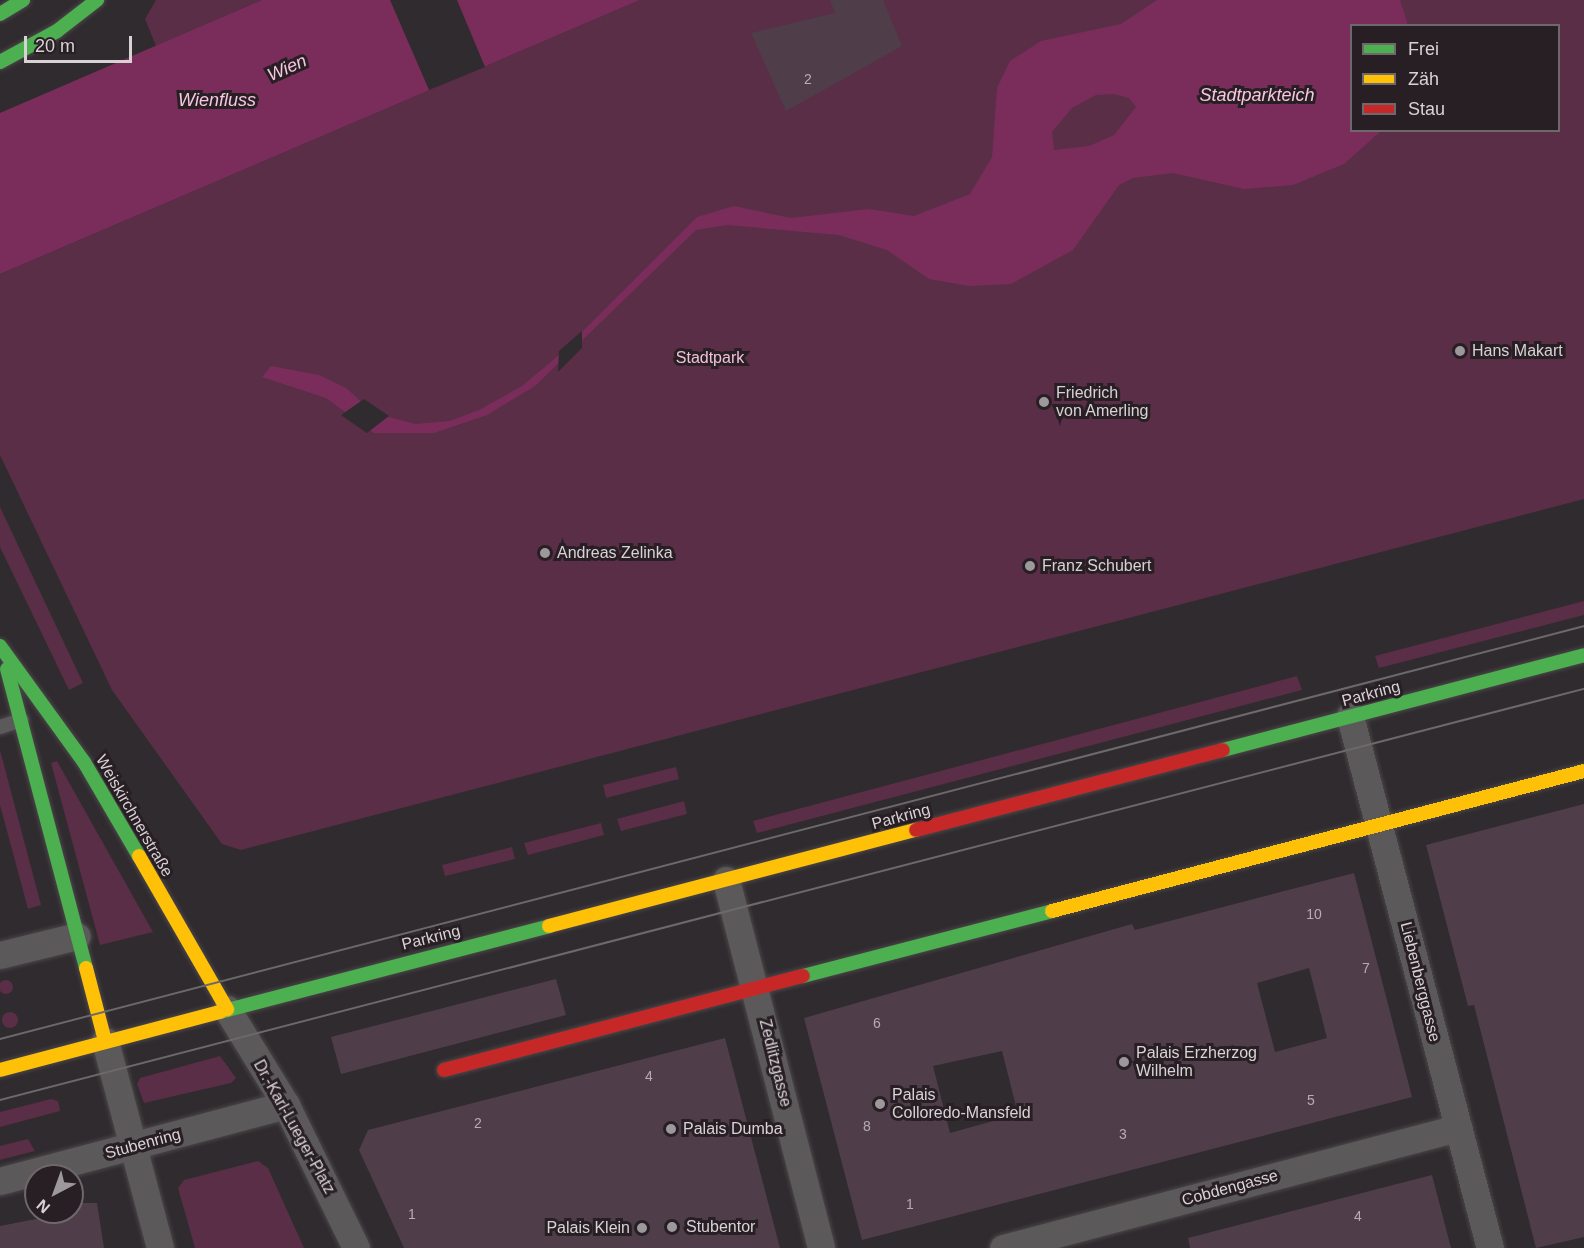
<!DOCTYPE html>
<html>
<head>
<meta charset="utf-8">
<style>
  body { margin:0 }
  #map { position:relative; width:1584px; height:1248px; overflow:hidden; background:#302b2e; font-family:Arial,sans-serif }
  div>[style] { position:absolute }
  .green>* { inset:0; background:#592e46 }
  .round { border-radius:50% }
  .water>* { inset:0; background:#7a2d5b }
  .pier>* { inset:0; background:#302b2e }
  .building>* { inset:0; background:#4f3e49 }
  .roads { filter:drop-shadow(0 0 2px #4a4649) drop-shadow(0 0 2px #4a4649) }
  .lane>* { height:14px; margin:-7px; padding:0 7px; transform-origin:7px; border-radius:7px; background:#5c595b }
  .street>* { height:27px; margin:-13.5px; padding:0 13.5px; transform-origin:13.5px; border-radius:13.5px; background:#5c595b }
  .fast>* { height:14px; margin:-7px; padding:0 7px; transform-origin:7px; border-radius:7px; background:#4caf50 }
  .slow>* { height:14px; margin:-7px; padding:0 7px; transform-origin:7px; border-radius:7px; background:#ffc107 }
  .jam>* { height:14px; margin:-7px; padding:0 7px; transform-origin:7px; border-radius:7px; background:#c62828 }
  .tram>* { height:1.5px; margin:-0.75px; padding:0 0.75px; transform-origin:0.75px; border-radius:0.75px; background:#6c696b }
  .dots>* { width:16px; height:16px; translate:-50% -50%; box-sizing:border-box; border:3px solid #281f24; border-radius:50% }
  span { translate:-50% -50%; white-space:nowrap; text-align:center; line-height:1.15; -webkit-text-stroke:6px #281f24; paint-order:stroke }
  .number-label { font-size:14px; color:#b6adb2 }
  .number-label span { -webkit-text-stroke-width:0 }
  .poi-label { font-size:16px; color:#d8d2d5 }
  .left { translate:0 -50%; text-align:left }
  .right { translate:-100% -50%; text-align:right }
  .park-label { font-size:16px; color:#f1c0d9 }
  .street-label { font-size:16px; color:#d8d2d5 }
  .water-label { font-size:18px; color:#f7c6df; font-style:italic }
  .legend { position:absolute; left:1350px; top:24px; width:210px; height:108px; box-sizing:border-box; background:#281f24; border:2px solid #6e676b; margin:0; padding:8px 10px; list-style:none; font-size:18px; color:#d8d2d5 }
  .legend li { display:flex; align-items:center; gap:12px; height:30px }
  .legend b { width:30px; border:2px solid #6e676b }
  .north { position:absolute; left:24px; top:1164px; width:60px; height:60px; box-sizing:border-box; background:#281f24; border:2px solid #6e676b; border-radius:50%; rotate:221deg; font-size:16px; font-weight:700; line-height:24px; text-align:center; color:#d8d2d5 }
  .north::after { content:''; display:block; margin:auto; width:21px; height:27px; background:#9d989b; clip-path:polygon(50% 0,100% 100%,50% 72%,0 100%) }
  .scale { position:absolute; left:24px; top:36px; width:108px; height:27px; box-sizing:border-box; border:3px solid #d8d2d5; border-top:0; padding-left:8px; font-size:18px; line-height:21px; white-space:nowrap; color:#d8d2d5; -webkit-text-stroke:4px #281f24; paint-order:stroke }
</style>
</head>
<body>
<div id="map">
  <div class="green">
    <i style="clip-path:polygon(156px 0,262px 0,156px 46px,145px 19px)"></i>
    <i style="clip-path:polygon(evenodd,640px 0,1584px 0,1584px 499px,241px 850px,222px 844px,112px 690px,0 455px,0 274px,640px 0,1352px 26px,1558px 26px,1558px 130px,1352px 130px,1352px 26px)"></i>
    <i style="clip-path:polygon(0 507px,83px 683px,69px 690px,0 547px)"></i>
    <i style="clip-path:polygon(1584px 601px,1584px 615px,1379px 668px,1375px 656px)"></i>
    <i style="clip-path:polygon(1297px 676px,1302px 690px,757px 833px,753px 821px)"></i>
    <i style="clip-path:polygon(0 750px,41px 905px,28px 909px,0 805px)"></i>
    <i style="clip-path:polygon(57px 761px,153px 932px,100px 945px,51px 763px)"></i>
    <i style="clip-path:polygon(676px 767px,679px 779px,606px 798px,603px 785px)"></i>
    <i style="clip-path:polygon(684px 801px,687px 814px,621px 831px,617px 819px)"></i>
    <i style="clip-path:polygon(601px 823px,604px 835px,528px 855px,524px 843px)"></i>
    <i style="clip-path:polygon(512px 847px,515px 859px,445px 876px,442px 865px)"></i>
    <i class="round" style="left:-1px;top:980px;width:14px;height:14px"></i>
    <i class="round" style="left:2px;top:1012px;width:16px;height:16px"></i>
    <i style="clip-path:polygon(220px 1056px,236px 1078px,231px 1083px,144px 1103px,137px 1084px,140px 1078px)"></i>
    <i style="clip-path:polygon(51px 1099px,58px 1101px,60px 1111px,0 1127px,0 1112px)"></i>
    <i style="clip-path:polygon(28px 1139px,35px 1151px,0 1160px,0 1146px)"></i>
    <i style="clip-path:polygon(258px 1161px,268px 1168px,304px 1248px,195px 1248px,178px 1188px,184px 1180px)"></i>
  </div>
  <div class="water">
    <i style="clip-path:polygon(262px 0,640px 0,0 274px,0 113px)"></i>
    <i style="clip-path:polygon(evenodd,1157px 0,1400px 0,1408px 25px,1352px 26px,1352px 130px,1381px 131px,1344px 164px,1293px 185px,1244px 189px,1173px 173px,1133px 178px,1119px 185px,1073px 250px,1011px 284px,969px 286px,929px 279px,887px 250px,839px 235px,727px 225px,696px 230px,535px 386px,487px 415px,434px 433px,374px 433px,326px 398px,262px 377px,271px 366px,319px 375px,346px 388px,374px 413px,415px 424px,450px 421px,479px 410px,522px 386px,559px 355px,697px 217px,734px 206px,791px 218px,869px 209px,914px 216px,970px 194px,992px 157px,997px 88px,1010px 61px,1041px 41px,1121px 24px,1157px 0,1114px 94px,1129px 98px,1136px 107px,1114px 135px,1089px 146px,1054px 150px,1052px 132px,1072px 108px,1096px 95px,1114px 94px)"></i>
  </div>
  <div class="pier">
    <i style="clip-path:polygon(390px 0,457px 0,485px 67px,429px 90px)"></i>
    <i style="clip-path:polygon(582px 331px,582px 348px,558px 372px,559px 351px)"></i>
    <i style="clip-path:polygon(364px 399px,389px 416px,367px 433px,341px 415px)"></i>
  </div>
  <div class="building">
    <i style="clip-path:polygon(830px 0,883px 0,902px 46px,786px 111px,751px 33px,835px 13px)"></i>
    <i style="clip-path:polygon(1584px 804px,1584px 1237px,1536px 1248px,1474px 1005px,1468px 1006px,1426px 845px)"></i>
    <i style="clip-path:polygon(evenodd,1354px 873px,1412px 1097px,862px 1240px,804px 1018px,1132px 924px,1135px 930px,1354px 873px,1309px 968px,1327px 1038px,1275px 1052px,1257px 983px,1309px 968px,1354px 873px,1002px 1051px,1018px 1114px,950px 1133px,933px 1066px,1002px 1051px)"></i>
    <i style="clip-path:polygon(556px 979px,566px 1015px,341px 1074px,331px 1037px)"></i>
    <i style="clip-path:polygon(725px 1038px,780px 1248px,404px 1248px,359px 1150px,368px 1130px)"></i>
    <i style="clip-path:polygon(1432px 1175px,1451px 1248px,1190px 1248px,1188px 1238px)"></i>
    <i style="clip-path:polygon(81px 1203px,97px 1203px,104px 1248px,0 1248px,0 1226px,72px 1212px)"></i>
  </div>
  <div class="roads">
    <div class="lane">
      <i style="left:0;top:727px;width:23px;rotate:-18deg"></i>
    </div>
    <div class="street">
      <i style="left:1350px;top:716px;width:550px;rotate:75.26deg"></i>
      <i style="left:726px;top:880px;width:380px;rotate:75.5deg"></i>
      <i style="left:0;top:955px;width:79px;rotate:-13.9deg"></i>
      <i style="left:227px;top:1009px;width:113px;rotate:58.4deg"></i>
      <i style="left:286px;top:1105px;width:159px;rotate:63.9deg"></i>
      <i style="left:105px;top:1041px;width:214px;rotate:75.1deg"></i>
      <i style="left:0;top:1181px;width:296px;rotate:-14.9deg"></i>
      <i style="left:1003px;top:1248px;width:471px;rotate:-14.8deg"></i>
    </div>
    <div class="fast">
      <i style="left:0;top:14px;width:27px;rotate:-31deg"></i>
      <i style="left:0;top:62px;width:65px;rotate:-28.5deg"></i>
      <i style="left:57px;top:31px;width:51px;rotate:-37.8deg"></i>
      <i style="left:0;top:646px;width:143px;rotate:54.1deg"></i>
      <i style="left:84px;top:762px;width:109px;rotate:59.7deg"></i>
      <i style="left:7px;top:669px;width:309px;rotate:75.2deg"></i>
      <i style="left:1223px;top:750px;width:373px;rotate:-14.7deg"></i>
      <i style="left:803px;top:976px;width:257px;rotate:-14.6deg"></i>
      <i style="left:220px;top:1012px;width:340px;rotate:-14.6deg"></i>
    </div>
    <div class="slow">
      <i style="left:139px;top:856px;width:177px;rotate:60.1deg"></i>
      <i style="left:1052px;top:911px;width:550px;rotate:-14.74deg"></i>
      <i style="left:549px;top:926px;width:379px;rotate:-14.7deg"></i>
      <i style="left:86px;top:968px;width:75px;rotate:75.4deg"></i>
      <i style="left:0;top:1070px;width:228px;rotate:-14.8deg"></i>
    </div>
    <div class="jam">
      <i style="left:916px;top:830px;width:317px;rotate:-14.6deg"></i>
      <i style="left:444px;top:1070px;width:371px;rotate:-14.7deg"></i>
    </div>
  </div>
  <div class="tram">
    <i style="left:0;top:1039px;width:1637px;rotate:-14.61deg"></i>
    <i style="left:0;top:1100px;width:1636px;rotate:-14.55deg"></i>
  </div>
  <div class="dots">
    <i style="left:1460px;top:351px;background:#9d989b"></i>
    <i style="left:1044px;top:402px;background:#9d989b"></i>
    <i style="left:545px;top:553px;background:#9d989b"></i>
    <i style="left:1030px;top:566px;background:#9d989b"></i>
    <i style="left:1124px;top:1062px;background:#9d989b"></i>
    <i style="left:880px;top:1104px;background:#9d989b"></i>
    <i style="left:671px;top:1129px;background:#9d989b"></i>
    <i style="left:672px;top:1227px;background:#9d989b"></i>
    <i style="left:642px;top:1228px;background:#9d989b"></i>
  </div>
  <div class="number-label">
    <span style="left:808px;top:79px">2</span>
    <span style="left:1314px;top:914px">10</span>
    <span style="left:1366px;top:968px">7</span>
    <span style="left:877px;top:1023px">6</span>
    <span style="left:649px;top:1076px">4</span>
    <span style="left:1311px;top:1100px">5</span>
    <span style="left:478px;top:1123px">2</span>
    <span style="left:867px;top:1126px">8</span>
    <span style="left:1123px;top:1134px">3</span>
    <span style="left:910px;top:1204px">1</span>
    <span style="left:412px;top:1214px">1</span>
    <span style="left:1358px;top:1216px">4</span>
  </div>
  <div class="poi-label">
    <span class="left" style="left:1472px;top:351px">Hans Makart</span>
    <span class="left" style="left:1056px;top:402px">Friedrich<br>von Amerling</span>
    <span class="left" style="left:557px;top:553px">Andreas Zelinka</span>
    <span class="left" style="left:1042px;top:566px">Franz Schubert</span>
    <span class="left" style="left:1136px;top:1062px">Palais Erzherzog<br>Wilhelm</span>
    <span class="left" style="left:892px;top:1104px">Palais<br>Colloredo-Mansfeld</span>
    <span class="left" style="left:683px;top:1129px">Palais Dumba</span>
    <span class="left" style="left:686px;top:1227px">Stubentor</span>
    <span class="right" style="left:630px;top:1228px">Palais Klein</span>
  </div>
  <div class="park-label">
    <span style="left:710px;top:358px">Stadtpark</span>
  </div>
  <div class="street-label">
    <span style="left:1371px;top:694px;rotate:-15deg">Parkring</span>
    <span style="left:134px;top:816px;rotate:60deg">Weiskirchnerstraße</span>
    <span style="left:901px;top:817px;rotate:-15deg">Parkring</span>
    <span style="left:431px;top:938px;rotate:-14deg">Parkring</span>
    <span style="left:1420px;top:982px;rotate:76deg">Liebenberggasse</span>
    <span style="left:775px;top:1063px;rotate:76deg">Zedlitzgasse</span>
    <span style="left:294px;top:1127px;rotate:61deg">Dr.-Karl-Lueger-Platz</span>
    <span style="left:143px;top:1144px;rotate:-15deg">Stubenring</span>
    <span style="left:1230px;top:1188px;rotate:-15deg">Cobdengasse</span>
  </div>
  <div class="water-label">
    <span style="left:287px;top:68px;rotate:-24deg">Wien</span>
    <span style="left:1257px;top:95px">Stadtparkteich</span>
    <span style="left:217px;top:100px">Wienfluss</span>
  </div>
  <ul class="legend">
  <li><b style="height:8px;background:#4caf50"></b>Frei</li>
  <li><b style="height:8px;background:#ffc107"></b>Zäh</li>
  <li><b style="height:8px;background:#c62828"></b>Stau</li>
  </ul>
  <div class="north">N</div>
  <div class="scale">20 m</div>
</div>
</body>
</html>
